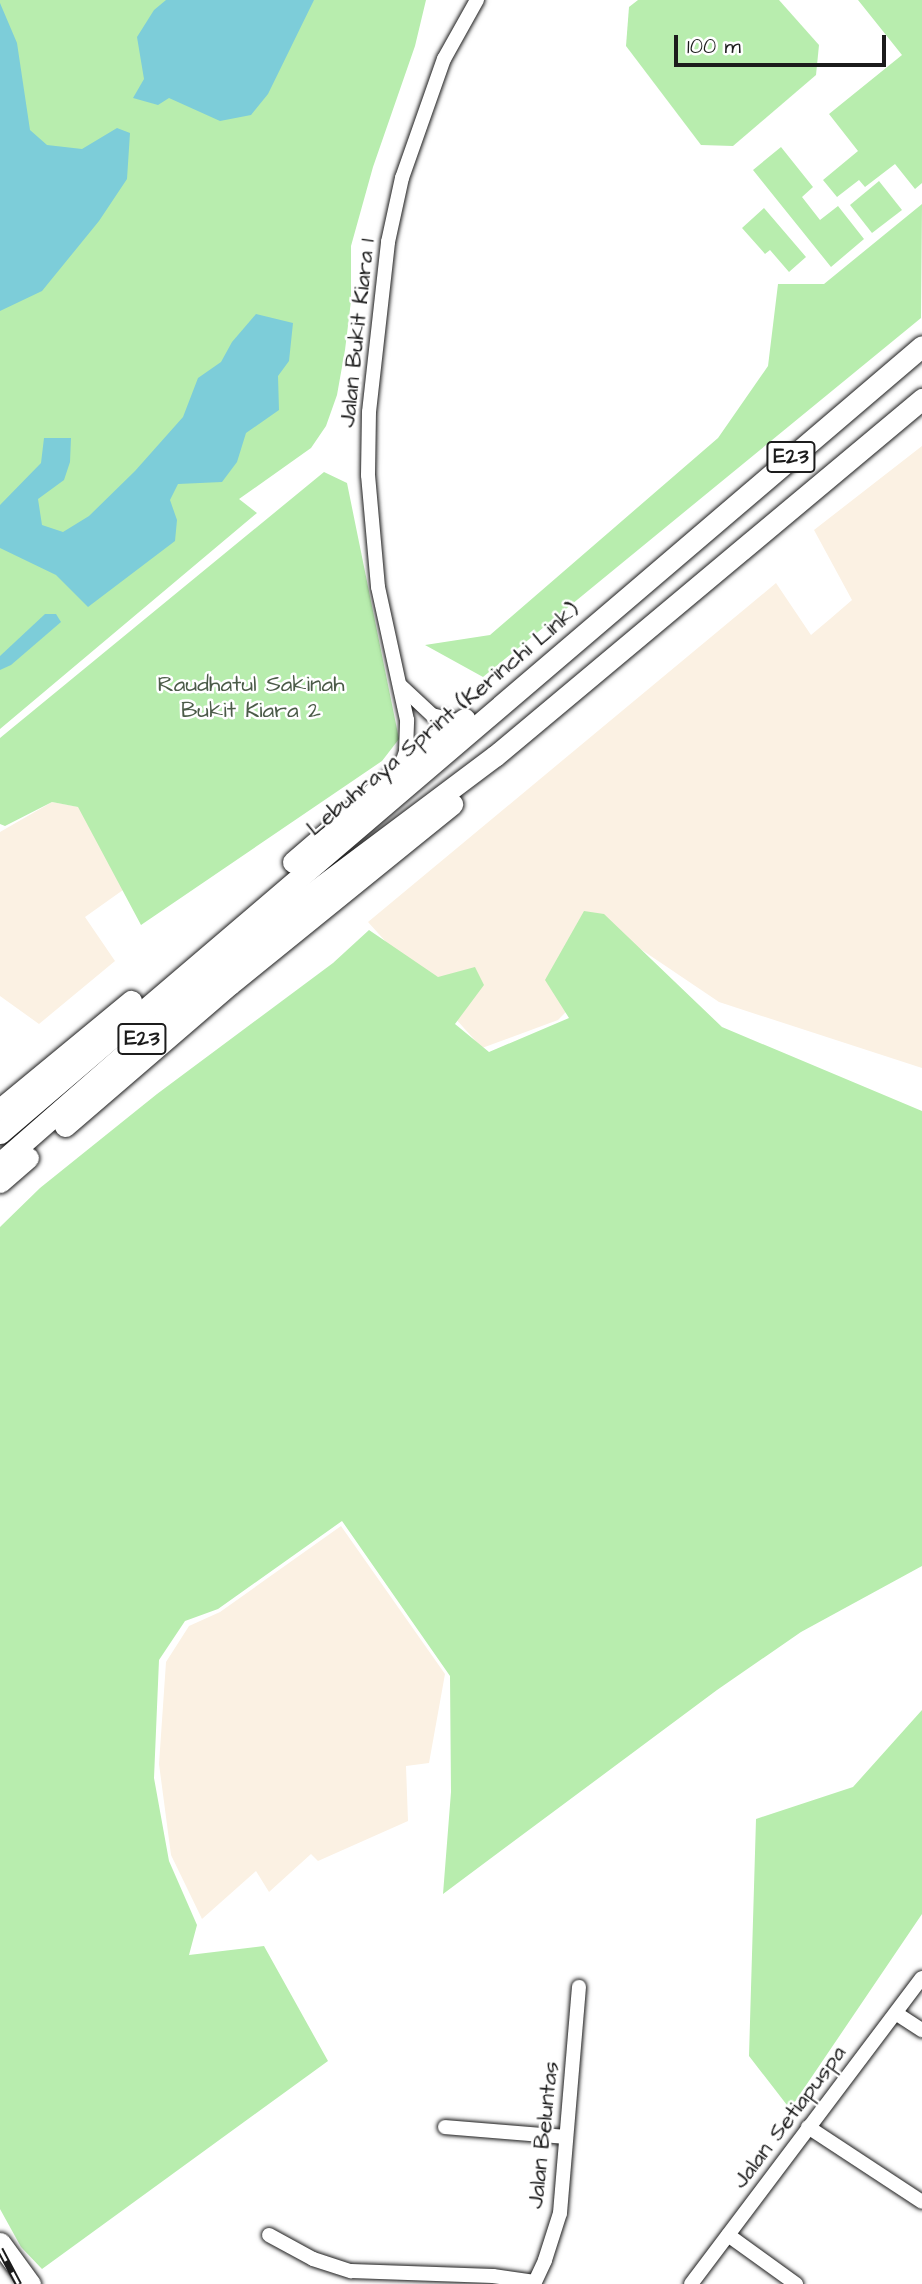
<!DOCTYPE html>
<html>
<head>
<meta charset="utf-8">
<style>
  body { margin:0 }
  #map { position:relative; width:922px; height:2284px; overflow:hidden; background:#fff; font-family:"Architects Daughter",sans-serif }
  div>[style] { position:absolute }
  .built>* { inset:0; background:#fbf1e3 }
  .green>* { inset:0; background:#b8edae }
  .water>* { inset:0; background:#7dcdd9 }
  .roads { filter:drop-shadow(0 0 2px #1c1c1c) drop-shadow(0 0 2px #1c1c1c) }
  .minor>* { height:14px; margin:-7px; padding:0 7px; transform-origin:7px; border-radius:7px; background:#fff }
  .highway>* { height:21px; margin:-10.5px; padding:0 10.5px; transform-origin:10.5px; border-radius:10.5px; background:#fff }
  .rail>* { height:7px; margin-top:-3.5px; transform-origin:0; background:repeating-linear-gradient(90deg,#fff 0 13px,#1c1c1c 0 26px); box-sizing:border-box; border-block:2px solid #1c1c1c }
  span { translate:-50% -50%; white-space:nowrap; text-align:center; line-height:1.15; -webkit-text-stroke:5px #fff; paint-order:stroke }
  .shield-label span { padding:2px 5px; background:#fff; border:2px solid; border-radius:5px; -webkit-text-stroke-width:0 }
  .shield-label { font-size:21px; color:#1c1c1c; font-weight:700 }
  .street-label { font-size:23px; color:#1c1c1c }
  .park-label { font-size:23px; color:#4b5b48 }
  .scale { position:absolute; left:674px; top:35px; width:212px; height:32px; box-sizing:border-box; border:4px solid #1c1c1c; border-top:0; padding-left:9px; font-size:21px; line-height:24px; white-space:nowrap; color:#1c1c1c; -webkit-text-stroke:5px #fff; paint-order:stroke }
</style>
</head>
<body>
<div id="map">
  <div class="built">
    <i style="clip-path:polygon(922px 446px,922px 1068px,719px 1002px,633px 944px,558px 1020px,482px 1048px,368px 922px,776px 583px,811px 635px,830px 619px,852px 600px,814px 530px)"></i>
    <i style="clip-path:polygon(52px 802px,79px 807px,123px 890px,85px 917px,115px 961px,39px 1024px,0 996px,0 832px)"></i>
    <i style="clip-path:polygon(341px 1526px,445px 1674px,429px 1763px,406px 1766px,408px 1821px,318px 1861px,311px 1854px,269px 1892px,256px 1871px,202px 1919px,171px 1855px,159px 1764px,166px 1662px,189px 1626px,220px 1612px)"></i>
  </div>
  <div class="green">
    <i style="clip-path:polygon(0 0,426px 0,415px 46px,373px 167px,351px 246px,351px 301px,345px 350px,337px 395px,326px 426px,311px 448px,239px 499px,257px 513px,0 729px)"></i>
    <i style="clip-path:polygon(638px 0,779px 0,819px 45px,816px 75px,733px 146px,701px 145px,626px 46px,629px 7px)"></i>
    <i style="clip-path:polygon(858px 0,922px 0,922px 183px,915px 189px,895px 164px,865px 187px,859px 180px,837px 197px,823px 180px,858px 151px,829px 114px,902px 55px)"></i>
    <i style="clip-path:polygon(781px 147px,813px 187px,802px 197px,820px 220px,838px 206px,864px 239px,831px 267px,753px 170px)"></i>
    <i style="clip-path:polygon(879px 181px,902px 210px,872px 233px,850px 205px)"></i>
    <i style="clip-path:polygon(922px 204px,921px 318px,483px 677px,425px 645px,490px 635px,718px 438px,768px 366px,778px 284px,824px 284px)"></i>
    <i style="clip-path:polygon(764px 208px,806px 257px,789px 272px,770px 250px,765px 254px,742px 228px)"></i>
    <i style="clip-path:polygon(324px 472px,347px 483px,399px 739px,382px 761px,141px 925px,78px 807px,52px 802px,5px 826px,0 824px,0 738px)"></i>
    <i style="clip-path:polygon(584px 911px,604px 914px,722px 1027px,922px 1111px,922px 1566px,801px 1632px,717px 1690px,443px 1894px,451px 1792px,450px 1676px,342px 1521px,218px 1609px,185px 1621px,159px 1660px,154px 1778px,169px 1861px,197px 1925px,189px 1955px,264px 1946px,328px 2061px,42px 2269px,21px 2247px,0 2209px,0 1227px,40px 1188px,157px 1094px,333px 963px,369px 930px,438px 977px,475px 967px,484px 985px,455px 1024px,489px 1052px,569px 1018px,545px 980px)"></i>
    <i style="clip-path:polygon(922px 1710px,922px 1914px,790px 2109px,749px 2056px,756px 1819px,853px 1787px)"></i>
  </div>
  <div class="water">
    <i style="clip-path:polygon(166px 0,314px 0,268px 94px,251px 115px,220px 121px,169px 98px,158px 105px,133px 98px,144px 79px,137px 37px,154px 10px)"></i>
    <i style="clip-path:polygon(0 3px,17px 43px,30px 130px,47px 145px,82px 149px,117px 128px,130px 133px,127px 179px,99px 221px,42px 291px,0 311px)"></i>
    <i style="clip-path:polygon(256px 314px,293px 323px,289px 361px,278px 376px,279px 410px,246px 433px,237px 462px,222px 482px,178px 484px,170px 500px,177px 520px,175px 541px,88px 607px,56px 575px,0 548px,0 505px,41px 463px,44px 438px,71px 438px,70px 462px,64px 480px,38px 499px,42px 525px,63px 532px,89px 516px,135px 471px,183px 417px,198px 378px,221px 362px,232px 342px)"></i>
    <i style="clip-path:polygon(45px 614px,56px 614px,61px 622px,11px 665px,0 670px,0 656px)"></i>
  </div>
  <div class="roads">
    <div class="minor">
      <i style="left:401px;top:686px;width:42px;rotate:43.1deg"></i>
      <i style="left:432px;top:715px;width:30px;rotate:14deg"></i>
      <i style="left:400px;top:769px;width:18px;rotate:-71deg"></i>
      <i style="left:406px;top:752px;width:32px;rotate:-88deg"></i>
      <i style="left:407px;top:720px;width:136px;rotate:-102.3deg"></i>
      <i style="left:378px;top:587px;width:112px;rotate:-95.1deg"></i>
      <i style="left:368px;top:475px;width:63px;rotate:-89.1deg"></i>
      <i style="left:369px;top:412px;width:171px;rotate:-83.6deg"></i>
      <i style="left:388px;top:242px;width:66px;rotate:-77.7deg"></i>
      <i style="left:402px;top:178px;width:126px;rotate:-70.6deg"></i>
      <i style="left:444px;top:59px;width:68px;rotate:-60.8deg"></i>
      <i style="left:897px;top:2014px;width:30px;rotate:33deg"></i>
      <i style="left:445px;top:2127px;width:121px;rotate:4.7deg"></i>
      <i style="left:808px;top:2127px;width:136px;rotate:33.3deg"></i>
      <i style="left:269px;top:2235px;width:50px;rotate:28.6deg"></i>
      <i style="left:313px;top:2259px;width:40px;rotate:18deg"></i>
      <i style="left:351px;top:2271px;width:142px;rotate:2deg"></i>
      <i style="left:493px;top:2276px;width:42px;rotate:8.1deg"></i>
      <i style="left:728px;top:2235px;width:84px;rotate:35.8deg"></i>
      <i style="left:534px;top:2284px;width:26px;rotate:-65deg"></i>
      <i style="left:545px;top:2260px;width:49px;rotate:-72.3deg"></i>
      <i style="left:560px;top:2213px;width:227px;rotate:-85.2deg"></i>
      <i style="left:691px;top:2284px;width:383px;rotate:-53deg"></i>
    </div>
    <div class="highway">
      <i style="left:293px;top:862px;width:189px;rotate:-40.7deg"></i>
      <i style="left:436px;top:739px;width:35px;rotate:-35deg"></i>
      <i style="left:0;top:1109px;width:170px;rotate:-39.5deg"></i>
      <i style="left:65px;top:1126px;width:218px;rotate:-40.7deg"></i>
      <i style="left:230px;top:984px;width:286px;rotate:-39deg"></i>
      <i style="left:0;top:1133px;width:1212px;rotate:-40.48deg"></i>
      <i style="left:0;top:1163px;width:376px;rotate:-41.2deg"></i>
      <i style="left:283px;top:915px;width:265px;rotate:-36.9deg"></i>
      <i style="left:495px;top:756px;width:557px;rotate:-39.9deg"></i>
      <i style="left:0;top:1182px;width:37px;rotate:-41deg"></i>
      <i style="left:0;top:2243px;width:51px;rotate:53.8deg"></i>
    </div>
  </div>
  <div class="rail">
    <i style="left:0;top:2249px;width:40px;rotate:62deg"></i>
  </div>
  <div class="shield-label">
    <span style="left:791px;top:457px">E23</span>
    <span style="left:142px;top:1039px">E23</span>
  </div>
  <div class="street-label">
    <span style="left:357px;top:333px;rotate:-84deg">Jalan Bukit Kiara 1</span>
    <span style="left:443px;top:719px;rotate:-40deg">Lebuhraya Sprint (Kerinchi Link)</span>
    <span style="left:789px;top:2117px;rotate:-53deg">Jalan Setiapuspa</span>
    <span style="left:543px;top:2135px;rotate:-84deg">Jalan Beluntas</span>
  </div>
  <div class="park-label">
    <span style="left:251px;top:697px">Raudhatul Sakinah<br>Bukit Kiara 2</span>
  </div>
  <div class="scale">100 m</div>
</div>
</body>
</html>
